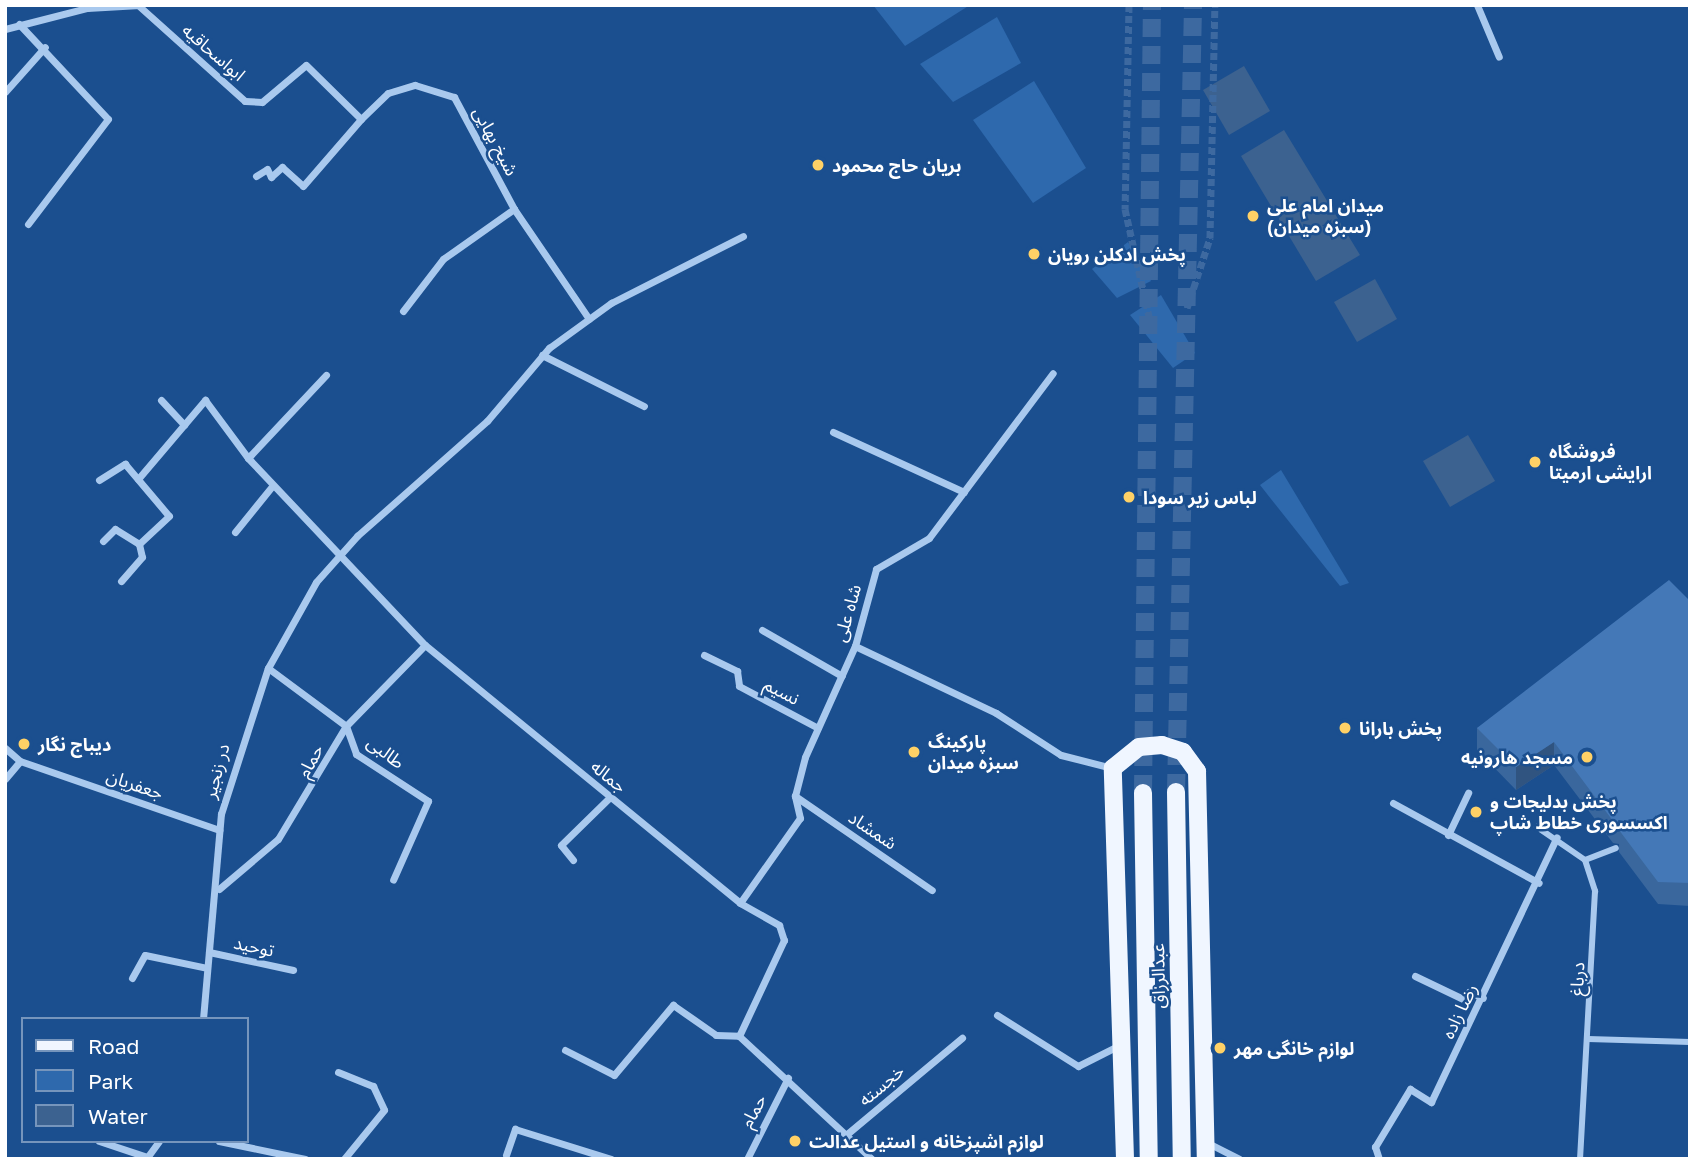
<!DOCTYPE html>
<html>
<head>
<meta charset="utf-8">
<style>
  body { margin:0 }
  #map { position:relative; width:1695px; height:1164px; overflow:hidden; background:#1b4f8f; font-family:"Golos Text","Noto Sans Arabic",sans-serif }
  div>[style] { position:absolute }
  .green>* { inset:0; background:#2e69ad }
  .water>* { inset:0; background:#3c6290 }
  .minor-tunnel>* { height:7px; margin-top:-3.5px; transform-origin:0; background:repeating-linear-gradient(90deg,#3d69a0 0 7px,transparent 0 10.5px) }
  .primary-tunnel>* { height:18px; margin-top:-9px; transform-origin:0; background:repeating-linear-gradient(90deg,#3d69a0 0 18px,transparent 0 27px) }
  .pedestrian>* { height:6px; margin:-3px; padding:0 3px; transform-origin:3px; border-radius:3px; background:#a9c9ee }
  .minor>* { height:7px; margin:-3.5px; padding:0 3.5px; transform-origin:3.5px; border-radius:3.5px; background:#a9c9ee }
  .primary>* { height:18px; margin:-9px; padding:0 9px; transform-origin:9px; border-radius:9px; background:#f0f6ff }
  .wall>* { inset:0; background:#3a679d }
  .shaded-wall>* { inset:0; background:#305480 }
  .building>* { inset:0; background:#4478b7 }
  .dots>* { width:19px; height:19px; translate:-50% -50%; box-sizing:border-box; border:4px solid #1b4f8f; border-radius:50% }
  span { translate:-50% -50%; white-space:nowrap; text-align:center; line-height:1.15; -webkit-text-stroke:5px #1b4f8f; paint-order:stroke }
  .street-label { font-size:18px; color:#fff }
  .poi-label { font-size:18px; color:#fff; font-weight:700 }
  .left { translate:0 -50%; text-align:left }
  .right { translate:-100% -50%; text-align:right }
  .frame { position:absolute; inset:0; border:7px solid #fff; pointer-events:none }
  .legend { position:absolute; left:21px; top:1017px; width:228px; height:126px; box-sizing:border-box; background:#1b4f8f; border:2px solid #7695bc; margin:0; padding:9px 12px; list-style:none; font-size:21px; color:#fff }
  .legend li { display:flex; align-items:center; gap:14px; height:35px }
  .legend b { width:35px; border:2px solid #7695bc }
</style>
</head>
<body>
<div id="map">
  <div class="green">
    <i style="clip-path:polygon(873px 5px,970px 5px,905px 46px)"></i>
    <i style="clip-path:polygon(997px 17px,1021px 63px,953px 102px,920px 64px)"></i>
    <i style="clip-path:polygon(1034px 81px,1086px 168px,1033px 203px,973px 120px)"></i>
    <i style="clip-path:polygon(1128px 242px,1151px 281px,1117px 298px,1092px 269px)"></i>
    <i style="clip-path:polygon(1161px 295px,1195px 353px,1173px 368px,1130px 315px)"></i>
    <i style="clip-path:polygon(1281px 470px,1349px 583px,1340px 586px,1260px 485px)"></i>
  </div>
  <div class="water">
    <i style="clip-path:polygon(1244px 66px,1270px 111px,1229px 135px,1203px 90px)"></i>
    <i style="clip-path:polygon(1284px 130px,1360px 255px,1316px 281px,1241px 156px)"></i>
    <i style="clip-path:polygon(1375px 279px,1397px 319px,1357px 342px,1334px 302px)"></i>
    <i style="clip-path:polygon(1468px 435px,1495px 481px,1450px 507px,1423px 461px)"></i>
  </div>
  <div class="minor-tunnel">
    <i style="left:1129px;top:5px;width:204px;rotate:91.1deg"></i>
    <i style="left:1125px;top:209px;width:110px;rotate:77.4deg"></i>
    <i style="left:1187px;top:308px;width:74px;rotate:-71.8deg"></i>
    <i style="left:1210px;top:238px;width:233px;rotate:-88.8deg"></i>
  </div>
  <div class="primary-tunnel">
    <i style="left:1176px;top:792px;width:787px;rotate:-88.76deg"></i>
    <i style="left:1143px;top:793px;width:788px;rotate:-89.35deg"></i>
  </div>
  <div class="pedestrian">
    <i style="left:1537px;top:827px;width:58px;rotate:34.5deg"></i>
    <i style="left:1585px;top:860px;width:33px;rotate:72deg"></i>
    <i style="left:1595px;top:891px;width:268px;rotate:93.2deg"></i>
    <i style="left:1585px;top:860px;width:33px;rotate:-21deg"></i>
    <i style="left:1588px;top:1039px;width:102px;rotate:1.7deg"></i>
  </div>
  <div class="minor">
    <i style="left:1477px;top:5px;width:56px;rotate:67.1deg"></i>
    <i style="left:139px;top:6px;width:142px;rotate:41.9deg"></i>
    <i style="left:245px;top:101px;width:17px;rotate:3deg"></i>
    <i style="left:262px;top:102px;width:57px;rotate:-40.1deg"></i>
    <i style="left:306px;top:65px;width:77px;rotate:44.5deg"></i>
    <i style="left:361px;top:119px;width:37px;rotate:-44deg"></i>
    <i style="left:388px;top:93px;width:28px;rotate:-17deg"></i>
    <i style="left:415px;top:85px;width:41px;rotate:17.1deg"></i>
    <i style="left:454px;top:97px;width:127px;rotate:61.8deg"></i>
    <i style="left:514px;top:209px;width:133px;rotate:55.7deg"></i>
    <i style="left:19px;top:24px;width:130px;rotate:46.9deg"></i>
    <i style="left:108px;top:119px;width:132px;rotate:127.3deg"></i>
    <i style="left:5px;top:29px;width:85px;rotate:-14.4deg"></i>
    <i style="left:87px;top:8px;width:53px;rotate:-3.2deg"></i>
    <i style="left:5px;top:92px;width:60px;rotate:-48.4deg"></i>
    <i style="left:256px;top:176px;width:13px;rotate:-32deg"></i>
    <i style="left:267px;top:169px;width:9px;rotate:63deg"></i>
    <i style="left:271px;top:177px;width:15px;rotate:-42deg"></i>
    <i style="left:282px;top:167px;width:28px;rotate:42deg"></i>
    <i style="left:303px;top:186px;width:89px;rotate:-49.1deg"></i>
    <i style="left:403px;top:311px;width:66px;rotate:-52.4deg"></i>
    <i style="left:443px;top:259px;width:87px;rotate:-35.2deg"></i>
    <i style="left:542px;top:355px;width:114px;rotate:26.6deg"></i>
    <i style="left:161px;top:400px;width:34px;rotate:47deg"></i>
    <i style="left:833px;top:432px;width:144px;rotate:24.6deg"></i>
    <i style="left:248px;top:458px;width:114px;rotate:-46.8deg"></i>
    <i style="left:138px;top:479px;width:104px;rotate:-49.7deg"></i>
    <i style="left:205px;top:400px;width:72px;rotate:53.4deg"></i>
    <i style="left:248px;top:458px;width:257px;rotate:46.6deg"></i>
    <i style="left:425px;top:645px;width:407px;rotate:39.3deg"></i>
    <i style="left:740px;top:903px;width:45px;rotate:29.4deg"></i>
    <i style="left:779px;top:925px;width:16px;rotate:72deg"></i>
    <i style="left:784px;top:940px;width:106px;rotate:115.1deg"></i>
    <i style="left:99px;top:480px;width:31px;rotate:-32deg"></i>
    <i style="left:125px;top:464px;width:68px;rotate:49.8deg"></i>
    <i style="left:169px;top:516px;width:41px;rotate:137deg"></i>
    <i style="left:139px;top:544px;width:13px;rotate:77deg"></i>
    <i style="left:142px;top:557px;width:32px;rotate:131deg"></i>
    <i style="left:235px;top:532px;width:60px;rotate:-51deg"></i>
    <i style="left:103px;top:541px;width:17px;rotate:-45deg"></i>
    <i style="left:115px;top:529px;width:28px;rotate:32deg"></i>
    <i style="left:762px;top:630px;width:92px;rotate:29.9deg"></i>
    <i style="left:855px;top:646px;width:156px;rotate:25.4deg"></i>
    <i style="left:996px;top:713px;width:77px;rotate:32.9deg"></i>
    <i style="left:1061px;top:755px;width:53px;rotate:14.3deg"></i>
    <i style="left:704px;top:655px;width:37px;rotate:26deg"></i>
    <i style="left:737px;top:671px;width:15px;rotate:82deg"></i>
    <i style="left:739px;top:686px;width:89px;rotate:28deg"></i>
    <i style="left:268px;top:668px;width:97px;rotate:36.6deg"></i>
    <i style="left:346px;top:726px;width:30px;rotate:70deg"></i>
    <i style="left:356px;top:754px;width:86px;rotate:33.1deg"></i>
    <i style="left:428px;top:801px;width:86px;rotate:113.9deg"></i>
    <i style="left:5px;top:748px;width:20px;rotate:41deg"></i>
    <i style="left:20px;top:761px;width:211px;rotate:19.1deg"></i>
    <i style="left:5px;top:779px;width:23px;rotate:-50deg"></i>
    <i style="left:795px;top:796px;width:166px;rotate:34.5deg"></i>
    <i style="left:1393px;top:803px;width:166px;rotate:28.7deg"></i>
    <i style="left:1448px;top:835px;width:47px;rotate:-64.5deg"></i>
    <i style="left:573px;top:860px;width:19px;rotate:-129deg"></i>
    <i style="left:561px;top:845px;width:69px;rotate:-44.4deg"></i>
    <i style="left:219px;top:889px;width:77px;rotate:-40.3deg"></i>
    <i style="left:278px;top:839px;width:132px;rotate:-59deg"></i>
    <i style="left:346px;top:726px;width:113px;rotate:-45.7deg"></i>
    <i style="left:740px;top:903px;width:104px;rotate:-54.8deg"></i>
    <i style="left:800px;top:818px;width:23px;rotate:-103deg"></i>
    <i style="left:795px;top:796px;width:40px;rotate:-75.6deg"></i>
    <i style="left:805px;top:757px;width:122px;rotate:-65.8deg"></i>
    <i style="left:855px;top:646px;width:80px;rotate:-74.7deg"></i>
    <i style="left:876px;top:569px;width:61px;rotate:-30.3deg"></i>
    <i style="left:929px;top:538px;width:206px;rotate:-53.1deg"></i>
    <i style="left:209px;top:952px;width:86px;rotate:12.1deg"></i>
    <i style="left:1415px;top:976px;width:55px;rotate:25.6deg"></i>
    <i style="left:1465px;top:1000px;width:9px;rotate:-63deg"></i>
    <i style="left:1469px;top:992px;width:15px;rotate:23deg"></i>
    <i style="left:132px;top:978px;width:26px;rotate:-61deg"></i>
    <i style="left:145px;top:955px;width:63px;rotate:11.8deg"></i>
    <i style="left:997px;top:1015px;width:96px;rotate:32.2deg"></i>
    <i style="left:1078px;top:1066px;width:47px;rotate:-26.6deg"></i>
    <i style="left:203px;top:1019px;width:206px;rotate:-85deg"></i>
    <i style="left:221px;top:814px;width:153px;rotate:-72.2deg"></i>
    <i style="left:268px;top:668px;width:98px;rotate:-60.8deg"></i>
    <i style="left:316px;top:582px;width:62px;rotate:-48.3deg"></i>
    <i style="left:357px;top:536px;width:174px;rotate:-41.5deg"></i>
    <i style="left:487px;top:421px;width:96px;rotate:-49.7deg"></i>
    <i style="left:549px;top:348px;width:77px;rotate:-36deg"></i>
    <i style="left:611px;top:303px;width:148px;rotate:-26.9deg"></i>
    <i style="left:565px;top:1050px;width:55px;rotate:27deg"></i>
    <i style="left:614px;top:1075px;width:92px;rotate:-49.9deg"></i>
    <i style="left:673px;top:1005px;width:52px;rotate:34.9deg"></i>
    <i style="left:716px;top:1035px;width:23px;rotate:2deg"></i>
    <i style="left:739px;top:1036px;width:181px;rotate:42.8deg"></i>
    <i style="left:338px;top:1072px;width:38px;rotate:22deg"></i>
    <i style="left:373px;top:1086px;width:26px;rotate:65deg"></i>
    <i style="left:384px;top:1110px;width:63px;rotate:129.2deg"></i>
    <i style="left:847px;top:1134px;width:150px;rotate:-39.9deg"></i>
    <i style="left:99px;top:1141px;width:51px;rotate:18.4deg"></i>
    <i style="left:219px;top:1141px;width:88px;rotate:11.8deg"></i>
    <i style="left:1208px;top:1143px;width:35px;rotate:27deg"></i>
    <i style="left:506px;top:1155px;width:28px;rotate:-71deg"></i>
    <i style="left:515px;top:1129px;width:101px;rotate:17.4deg"></i>
    <i style="left:146px;top:1159px;width:22px;rotate:-54deg"></i>
    <i style="left:747px;top:1159px;width:91px;rotate:-63.2deg"></i>
    <i style="left:1379px;top:1159px;width:13px;rotate:-108deg"></i>
    <i style="left:1375px;top:1147px;width:68px;rotate:-58.9deg"></i>
    <i style="left:1410px;top:1089px;width:25px;rotate:32deg"></i>
    <i style="left:1431px;top:1102px;width:293px;rotate:-64.6deg"></i>
  </div>
  <div class="primary">
    <i style="left:1176px;top:792px;width:367px;rotate:89.1deg"></i>
    <i style="left:1143px;top:793px;width:366px;rotate:89.1deg"></i>
    <i style="left:1125px;top:1159px;width:391px;rotate:-91.8deg"></i>
    <i style="left:1113px;top:768px;width:33px;rotate:-39deg"></i>
    <i style="left:1139px;top:747px;width:23px;rotate:-5deg"></i>
    <i style="left:1162px;top:745px;width:22px;rotate:18deg"></i>
    <i style="left:1183px;top:752px;width:24px;rotate:54deg"></i>
    <i style="left:1197px;top:771px;width:388px;rotate:88.7deg"></i>
  </div>
  <div class="wall">
    <i style="clip-path:polygon(1690px 601px,1690px 906px,1658px 904px,1619px 852px,1619px 844px,1613px 843px,1554px 765px,1516px 790px,1477px 750px,1477px 728px)"></i>
  </div>
  <div class="shaded-wall">
    <i style="clip-path:polygon(1554px 742px,1554px 765px,1516px 790px,1516px 767px)"></i>
  </div>
  <div class="building">
    <i style="clip-path:polygon(1669px 580px,1690px 601px,1690px 883px,1658px 882px,1619px 830px,1620px 822px,1613px 821px,1554px 742px,1516px 767px,1477px 728px)"></i>
  </div>
  <div class="dots">
    <i style="left:818px;top:165px;background:#ffd166"></i>
    <i style="left:1253px;top:216px;background:#ffd166"></i>
    <i style="left:1034px;top:254px;background:#ffd166"></i>
    <i style="left:1535px;top:462px;background:#ffd166"></i>
    <i style="left:1129px;top:497px;background:#ffd166"></i>
    <i style="left:1345px;top:728px;background:#ffd166"></i>
    <i style="left:24px;top:744px;background:#ffd166"></i>
    <i style="left:914px;top:752px;background:#ffd166"></i>
    <i style="left:1587px;top:757px;background:#ffd166"></i>
    <i style="left:1476px;top:812px;background:#ffd166"></i>
    <i style="left:1220px;top:1048px;background:#ffd166"></i>
    <i style="left:795px;top:1141px;background:#ffd166"></i>
  </div>
  <div class="street-label">
    <span style="left:214px;top:52px;rotate:41deg">ابواسحاقیه</span>
    <span style="left:496px;top:141px;rotate:62deg">شیخ بهایی</span>
    <span style="left:847px;top:613px;rotate:-74deg">شاه علی</span>
    <span style="left:782px;top:691px;rotate:28deg">نسیم</span>
    <span style="left:386px;top:752px;rotate:37deg">طالبی</span>
    <span style="left:310px;top:761px;rotate:-62deg">حمام</span>
    <span style="left:216px;top:771px;rotate:-75deg">در زنجیر</span>
    <span style="left:609px;top:776px;rotate:39deg">جماله</span>
    <span style="left:135px;top:784px;rotate:19deg">جعفریان</span>
    <span style="left:873px;top:830px;rotate:34deg">شمشاد</span>
    <span style="left:254px;top:946px;rotate:12deg">توحید</span>
    <span style="left:1158px;top:976px;rotate:-91deg">عبدالرزاق</span>
    <span style="left:1577px;top:979px;rotate:-87deg">درباغ</span>
    <span style="left:1459px;top:1011px;rotate:-64deg">رضا زاده</span>
    <span style="left:881px;top:1085px;rotate:-40deg">خجسته</span>
    <span style="left:753px;top:1111px;rotate:-62deg">حمام</span>
  </div>
  <div class="poi-label">
    <span class="left" style="left:832px;top:165px">بریان حاج محمود</span>
    <span class="left" style="left:1267px;top:216px">میدان امام علی<br>(سبزه میدان)</span>
    <span class="left" style="left:1048px;top:254px">پخش ادکلن رویان</span>
    <span class="left" style="left:1549px;top:462px">فروشگاه<br>ارایشی ارمیتا</span>
    <span class="left" style="left:1143px;top:497px">لباس زیر سودا</span>
    <span class="left" style="left:1359px;top:728px">پخش بارانا</span>
    <span class="left" style="left:928px;top:752px">پارکینگ<br>سبزه میدان</span>
    <span class="left" style="left:38px;top:744px">دیباج نگار</span>
    <span class="right" style="left:1573px;top:757px">مسجد هارونیه</span>
    <span class="left" style="left:1490px;top:812px">پخش بدلیجات و<br>اکسسوری خطاط شاپ</span>
    <span class="left" style="left:1234px;top:1048px">لوازم خانگی مهر</span>
    <span class="left" style="left:809px;top:1141px">لوازم اشپزخانه و استیل عدالت</span>
  </div>
  <div class="frame"></div>
  <ul class="legend">
  <li><b style="height:9px;background:#f0f6ff"></b>Road</li>
  <li><b style="height:19px;background:#2e69ad"></b>Park</li>
  <li><b style="height:19px;background:#3c6290"></b>Water</li>
  </ul>
</div>
</body>
</html>
